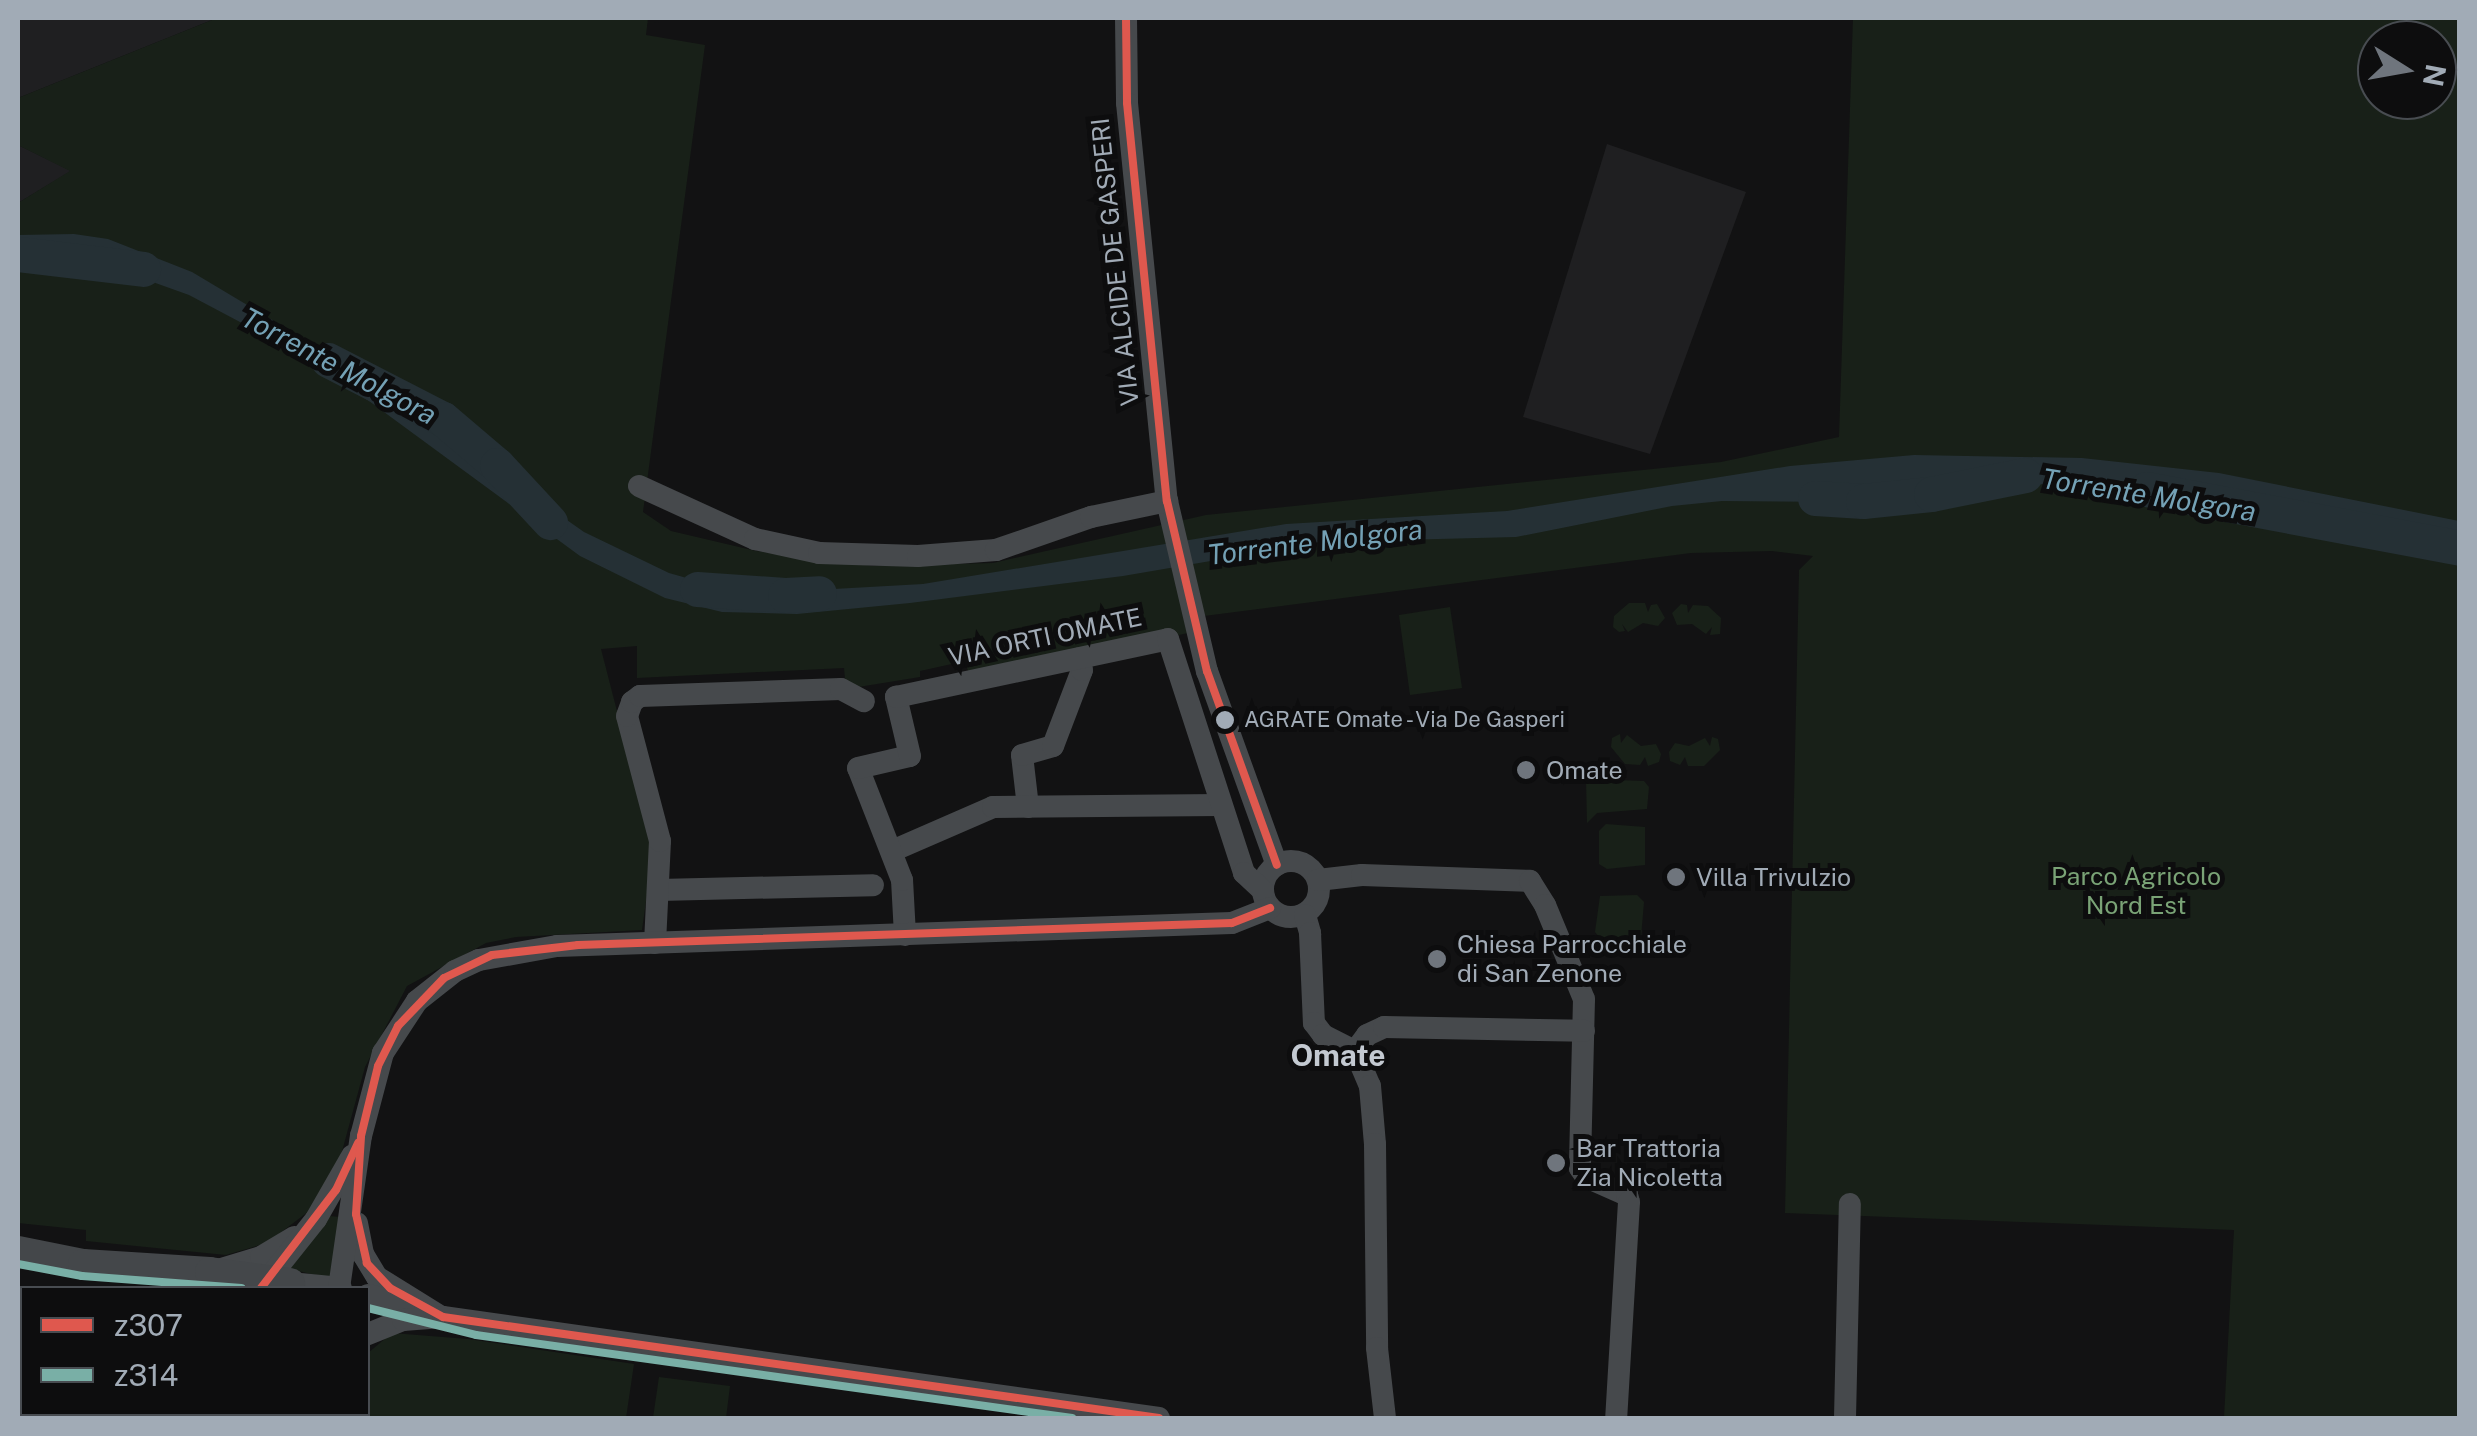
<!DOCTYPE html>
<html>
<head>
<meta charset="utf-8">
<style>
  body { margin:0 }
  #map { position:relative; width:2477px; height:1436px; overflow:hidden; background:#121213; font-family:"Public Sans",sans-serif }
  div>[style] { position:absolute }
  .built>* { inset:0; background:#1f1f21 }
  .green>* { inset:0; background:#182018 }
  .water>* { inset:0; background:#253035 }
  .river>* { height:35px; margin:-17.5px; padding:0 17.5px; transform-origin:17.5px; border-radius:17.5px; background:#253035 }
  .street>* { height:22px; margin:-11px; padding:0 11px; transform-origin:11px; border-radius:11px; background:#46494c }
  .street>.ring { margin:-11px; padding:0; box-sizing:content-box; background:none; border:22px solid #46494c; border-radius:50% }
  .secondary>* { height:30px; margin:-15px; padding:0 15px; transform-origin:15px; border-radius:15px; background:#44474a }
  .bus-1>* { height:8px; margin:-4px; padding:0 4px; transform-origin:4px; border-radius:4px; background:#df584e }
  .bus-2>* { height:8px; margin:-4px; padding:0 4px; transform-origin:4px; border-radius:4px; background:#79afa6 }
  .dots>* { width:28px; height:28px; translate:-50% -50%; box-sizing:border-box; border:5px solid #0d0d0e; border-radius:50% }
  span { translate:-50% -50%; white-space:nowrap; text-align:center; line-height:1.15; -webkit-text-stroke:10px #0d0d0e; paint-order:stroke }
  .bus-label { font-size:22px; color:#a1abb6 }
  .left { translate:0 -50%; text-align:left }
  .street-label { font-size:25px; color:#a1abb6 }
  .poi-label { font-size:25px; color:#a1abb6 }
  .park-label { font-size:25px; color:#7aa376 }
  .water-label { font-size:28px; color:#74a1b5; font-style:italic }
  .quarter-label { font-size:30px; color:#c3c9d1; font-weight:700 }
  .frame { position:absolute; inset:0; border:20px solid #a1abb6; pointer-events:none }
  .legend { position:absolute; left:20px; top:1286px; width:350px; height:130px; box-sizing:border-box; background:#0d0d0e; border:2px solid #484c51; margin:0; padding:12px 18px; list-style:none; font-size:30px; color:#a1abb6 }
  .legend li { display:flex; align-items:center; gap:20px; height:50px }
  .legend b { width:50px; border:2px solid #484c51 }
  .north { position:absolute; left:2357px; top:20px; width:100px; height:100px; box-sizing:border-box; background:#0d0d0e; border:2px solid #484c51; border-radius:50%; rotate:101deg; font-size:28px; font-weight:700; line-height:40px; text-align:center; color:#a1abb6 }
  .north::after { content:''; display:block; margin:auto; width:35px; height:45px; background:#6f757d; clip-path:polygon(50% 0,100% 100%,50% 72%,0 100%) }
</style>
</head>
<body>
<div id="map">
  <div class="built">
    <i style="clip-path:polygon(18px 18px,217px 18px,18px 98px)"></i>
    <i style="clip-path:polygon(1607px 144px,1746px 192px,1650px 454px,1523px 417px)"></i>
    <i style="clip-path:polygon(18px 145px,71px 171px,18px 203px)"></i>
    <i style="clip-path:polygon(18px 1287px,30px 1288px,22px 1288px,22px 1414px,61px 1414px,61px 1418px,18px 1418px)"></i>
  </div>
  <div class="green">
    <i style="clip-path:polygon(evenodd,217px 18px,648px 18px,646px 35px,705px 45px,643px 512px,671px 531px,756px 551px,873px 566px,993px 563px,1206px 515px,1721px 462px,1839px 437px,1853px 18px,2459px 18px,2459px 1418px,2224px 1418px,2234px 1230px,1785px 1213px,1799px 570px,1813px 556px,1772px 551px,1691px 553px,1204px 616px,1206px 629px,971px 681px,965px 661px,920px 671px,920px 677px,846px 689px,844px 668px,637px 678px,637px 646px,601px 649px,653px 851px,642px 930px,516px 937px,486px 943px,407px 986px,365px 1067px,338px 1166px,313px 1208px,267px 1243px,226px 1255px,86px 1241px,86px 1230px,18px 1223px,18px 203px,70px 171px,18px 145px,18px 98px,217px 18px,2377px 40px,2437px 40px,2437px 100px,2377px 100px,2377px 40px)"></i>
    <i style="clip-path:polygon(1629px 603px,1645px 603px,1648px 612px,1651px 605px,1657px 604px,1665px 618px,1658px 626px,1643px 623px,1628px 632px,1622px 624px,1625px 631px,1619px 632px,1613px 627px,1614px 616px)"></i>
    <i style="clip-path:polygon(1681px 604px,1687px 605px,1688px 613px,1693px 605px,1708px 606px,1721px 618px,1720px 634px,1710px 635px,1712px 627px,1706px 634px,1692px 624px,1677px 625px,1672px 613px)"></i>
    <i style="clip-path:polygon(1450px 607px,1462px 688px,1410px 695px,1399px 615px)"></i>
    <i style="clip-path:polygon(1620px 734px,1621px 743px,1627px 735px,1641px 746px,1656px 744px,1661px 754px,1659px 762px,1648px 766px,1645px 757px,1640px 765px,1625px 764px,1611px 747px,1612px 738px)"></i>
    <i style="clip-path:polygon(1712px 737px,1718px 739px,1720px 750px,1704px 766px,1688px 766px,1685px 757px,1680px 765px,1670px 761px,1669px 752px,1675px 743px,1689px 746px,1705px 738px,1710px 746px)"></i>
    <i style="clip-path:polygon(1586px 779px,1644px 781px,1649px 787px,1647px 809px,1597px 813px,1587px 823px)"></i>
    <i style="clip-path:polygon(1606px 824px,1645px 827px,1645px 865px,1607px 869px,1599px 864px,1599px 831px)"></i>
    <i style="clip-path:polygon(1637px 895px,1644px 902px,1641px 937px,1599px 937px,1595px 932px,1600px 896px)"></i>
    <i style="clip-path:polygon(328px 1216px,342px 1217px,332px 1279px,290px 1269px)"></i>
    <i style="clip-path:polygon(392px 1333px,468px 1339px,634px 1364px,626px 1418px,331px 1418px,332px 1414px,368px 1414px,368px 1353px)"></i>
    <i style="clip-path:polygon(659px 1377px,730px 1386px,726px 1418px,653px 1418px)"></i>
    <i style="clip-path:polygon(64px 1414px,259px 1414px,260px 1418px,63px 1418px)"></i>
  </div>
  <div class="water">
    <i style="clip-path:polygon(74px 234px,108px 239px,192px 272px,339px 360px,584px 532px,669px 573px,743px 594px,923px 584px,1286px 524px,1507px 511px,1790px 466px,1914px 455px,2082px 458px,2219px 473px,2459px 521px,2459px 545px,2214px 499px,2069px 485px,1964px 482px,1844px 502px,1722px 501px,1672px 506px,1516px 537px,1321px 542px,1123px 576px,910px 603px,797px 614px,722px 612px,665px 598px,580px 556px,369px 401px,270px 338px,189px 295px,94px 261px,18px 261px,18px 235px)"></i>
  </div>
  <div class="river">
    <i style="left:18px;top:254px;width:126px;rotate:6.8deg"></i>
    <i style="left:328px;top:360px;width:129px;rotate:27.2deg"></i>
    <i style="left:443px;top:419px;width:71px;rotate:40.4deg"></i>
    <i style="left:497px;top:465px;width:78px;rotate:47.1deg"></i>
    <i style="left:2146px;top:489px;width:319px;rotate:10.6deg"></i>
    <i style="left:1815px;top:498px;width:48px;rotate:3.6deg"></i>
    <i style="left:1863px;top:501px;width:68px;rotate:-5.9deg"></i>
    <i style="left:1931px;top:494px;width:96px;rotate:-11.4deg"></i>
    <i style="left:697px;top:589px;width:88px;rotate:3.9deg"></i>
    <i style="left:785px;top:595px;width:34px;rotate:-3deg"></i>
  </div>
  <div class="street">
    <i style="left:1126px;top:18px;width:85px;rotate:89.3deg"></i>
    <i style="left:1127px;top:103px;width:400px;rotate:84.3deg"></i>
    <i style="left:1167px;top:501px;width:175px;rotate:76.8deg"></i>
    <i style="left:1207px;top:671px;width:206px;rotate:70.2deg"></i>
    <i style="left:639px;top:486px;width:128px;rotate:24.6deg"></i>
    <i style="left:755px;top:539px;width:66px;rotate:12.3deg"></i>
    <i style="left:819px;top:553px;width:99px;rotate:1.7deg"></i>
    <i style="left:918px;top:556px;width:78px;rotate:-4.4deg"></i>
    <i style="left:996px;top:550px;width:101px;rotate:-19.2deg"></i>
    <i style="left:1091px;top:517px;width:78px;rotate:-11.9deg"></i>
    <i style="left:1028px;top:807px;width:52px;rotate:-96.6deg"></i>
    <i style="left:1022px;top:755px;width:32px;rotate:-16deg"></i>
    <i style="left:1053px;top:746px;width:81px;rotate:-69.1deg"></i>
    <i style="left:1082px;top:670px;width:12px;rotate:-104deg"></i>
    <i style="left:892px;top:851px;width:110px;rotate:-23.5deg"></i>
    <i style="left:993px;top:807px;width:228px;rotate:-0.5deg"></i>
    <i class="ring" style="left:1263px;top:861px;width:34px;height:34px"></i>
    <i style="left:1318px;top:880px;width:44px;rotate:-6.5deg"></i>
    <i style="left:1362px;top:875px;width:168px;rotate:2deg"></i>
    <i style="left:1530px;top:881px;width:28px;rotate:58deg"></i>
    <i style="left:1545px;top:905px;width:102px;rotate:67.5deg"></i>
    <i style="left:1584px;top:999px;width:169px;rotate:91.4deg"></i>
    <i style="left:1580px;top:1168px;width:11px;rotate:56deg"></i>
    <i style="left:1586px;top:1177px;width:45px;rotate:23.7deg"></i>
    <i style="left:1627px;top:1195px;width:7px;rotate:74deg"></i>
    <i style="left:1629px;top:1202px;width:216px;rotate:93.4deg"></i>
    <i style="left:659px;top:890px;width:214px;rotate:-1.3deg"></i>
    <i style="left:1305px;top:915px;width:19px;rotate:74deg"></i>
    <i style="left:1310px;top:933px;width:90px;rotate:87.5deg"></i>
    <i style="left:1314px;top:1023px;width:15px;rotate:53deg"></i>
    <i style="left:1323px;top:1035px;width:36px;rotate:27deg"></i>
    <i style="left:905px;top:935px;width:55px;rotate:-93.1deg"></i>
    <i style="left:902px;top:880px;width:120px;rotate:-111.4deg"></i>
    <i style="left:858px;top:768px;width:53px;rotate:-13deg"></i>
    <i style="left:910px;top:756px;width:61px;rotate:-103.3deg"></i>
    <i style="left:896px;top:697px;width:278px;rotate:-12deg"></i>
    <i style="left:1168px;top:639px;width:246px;rotate:72deg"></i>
    <i style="left:1244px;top:873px;width:26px;rotate:43deg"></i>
    <i style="left:655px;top:943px;width:102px;rotate:-87.2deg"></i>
    <i style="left:660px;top:841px;width:129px;rotate:-104.8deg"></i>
    <i style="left:627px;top:716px;width:15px;rotate:-70deg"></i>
    <i style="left:632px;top:702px;width:10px;rotate:-37deg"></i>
    <i style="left:640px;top:696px;width:201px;rotate:-2deg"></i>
    <i style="left:841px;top:689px;width:26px;rotate:28deg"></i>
    <i style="left:1355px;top:1051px;width:38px;rotate:67deg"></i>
    <i style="left:1370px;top:1086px;width:58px;rotate:85.1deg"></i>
    <i style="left:1375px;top:1144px;width:204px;rotate:89.4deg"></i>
    <i style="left:1377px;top:1348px;width:70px;rotate:83.5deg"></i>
    <i style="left:1355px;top:1051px;width:20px;rotate:-53deg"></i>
    <i style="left:1367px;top:1035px;width:19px;rotate:-25deg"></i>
    <i style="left:1384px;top:1027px;width:200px;rotate:1.1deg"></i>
    <i style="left:357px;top:1223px;width:32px;rotate:79deg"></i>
    <i style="left:363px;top:1254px;width:27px;rotate:59deg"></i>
    <i style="left:377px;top:1277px;width:74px;rotate:31.8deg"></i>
    <i style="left:218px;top:1270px;width:45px;rotate:-16.8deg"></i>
    <i style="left:261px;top:1257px;width:39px;rotate:-31deg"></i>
    <i style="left:300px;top:1284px;width:41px;rotate:5.6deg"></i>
    <i style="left:261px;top:1288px;width:88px;rotate:-51.4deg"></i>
    <i style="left:316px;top:1219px;width:73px;rotate:-60.3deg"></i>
    <i style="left:339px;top:1288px;width:154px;rotate:-81.8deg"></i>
    <i style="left:361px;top:1136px;width:86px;rotate:-75.2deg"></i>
    <i style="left:383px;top:1053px;width:62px;rotate:-56.8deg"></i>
    <i style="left:417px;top:1001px;width:48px;rotate:-38.3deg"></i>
    <i style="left:455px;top:971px;width:26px;rotate:-25deg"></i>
    <i style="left:479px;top:960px;width:79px;rotate:-10.2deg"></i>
    <i style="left:557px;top:946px;width:675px;rotate:-1.95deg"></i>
    <i style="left:1232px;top:923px;width:41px;rotate:-21.5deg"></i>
    <i style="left:368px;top:1295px;width:37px;rotate:14deg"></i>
    <i style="left:368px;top:1334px;width:38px;rotate:-22deg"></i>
    <i style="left:403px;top:1320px;width:40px;rotate:-4.3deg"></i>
    <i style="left:443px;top:1317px;width:723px;rotate:8.03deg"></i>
    <i style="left:1845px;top:1418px;width:214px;rotate:-88.7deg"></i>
  </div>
  <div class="secondary">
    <i style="left:18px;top:1251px;width:66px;rotate:11.3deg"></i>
    <i style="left:83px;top:1264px;width:127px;rotate:3.6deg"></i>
    <i style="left:210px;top:1272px;width:81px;rotate:7.8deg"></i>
    <i style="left:273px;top:1414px;width:4px;rotate:76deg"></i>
    <i style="left:317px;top:1418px;width:4px;rotate:-76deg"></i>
  </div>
  <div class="bus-1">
    <i style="left:1126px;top:18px;width:85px;rotate:89.3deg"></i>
    <i style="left:1127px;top:103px;width:400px;rotate:84.3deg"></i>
    <i style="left:1167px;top:501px;width:175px;rotate:76.8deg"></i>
    <i style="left:1207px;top:671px;width:206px;rotate:70.2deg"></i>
    <i style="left:261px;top:1288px;width:123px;rotate:-52.6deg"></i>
    <i style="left:336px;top:1190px;width:52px;rotate:-64.9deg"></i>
    <i style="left:1159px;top:1418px;width:723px;rotate:-171.97deg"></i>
    <i style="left:443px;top:1317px;width:60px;rotate:-151.3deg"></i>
    <i style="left:390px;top:1288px;width:34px;rotate:-133deg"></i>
    <i style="left:367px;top:1263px;width:50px;rotate:-102.7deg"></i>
    <i style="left:356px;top:1214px;width:78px;rotate:-86.3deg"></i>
    <i style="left:361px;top:1136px;width:72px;rotate:-76.3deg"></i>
    <i style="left:378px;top:1066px;width:45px;rotate:-63.4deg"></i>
    <i style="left:398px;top:1026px;width:66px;rotate:-46.2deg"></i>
    <i style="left:444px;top:978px;width:53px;rotate:-25.6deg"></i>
    <i style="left:492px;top:955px;width:87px;rotate:-6.6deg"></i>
    <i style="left:578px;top:945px;width:654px;rotate:-1.93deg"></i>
    <i style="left:1232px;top:923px;width:41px;rotate:-21.5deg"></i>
  </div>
  <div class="bus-2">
    <i style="left:18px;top:1264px;width:65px;rotate:10.6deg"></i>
    <i style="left:82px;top:1276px;width:160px;rotate:4.3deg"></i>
    <i style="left:368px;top:1308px;width:111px;rotate:14deg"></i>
    <i style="left:476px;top:1335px;width:602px;rotate:7.93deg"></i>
  </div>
  <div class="dots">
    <i style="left:1225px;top:720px;background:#a1abb6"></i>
    <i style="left:1526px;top:770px;background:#6f757d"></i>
    <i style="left:1676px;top:877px;background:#6f757d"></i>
    <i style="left:1437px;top:959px;background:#6f757d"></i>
    <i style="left:1556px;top:1163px;background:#6f757d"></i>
  </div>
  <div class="bus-label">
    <span class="left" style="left:1244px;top:720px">AGRATE Omate - Via De Gasperi</span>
  </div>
  <div class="street-label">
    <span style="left:1115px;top:262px;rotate:-96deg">VIA ALCIDE DE GASPERI</span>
    <span style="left:1045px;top:637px;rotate:-12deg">VIA ORTI OMATE</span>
  </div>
  <div class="poi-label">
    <span class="left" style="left:1546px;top:770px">Omate</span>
    <span class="left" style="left:1696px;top:877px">Villa Trivulzio</span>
    <span class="left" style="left:1457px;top:959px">Chiesa Parrocchiale<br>di San Zenone</span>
    <span class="left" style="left:1576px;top:1163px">Bar Trattoria<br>Zia Nicoletta</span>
  </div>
  <div class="park-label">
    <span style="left:2136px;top:891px">Parco Agricolo<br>Nord Est</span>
  </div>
  <div class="water-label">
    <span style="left:339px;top:366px;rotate:28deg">Torrente Molgora</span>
    <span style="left:2149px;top:495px;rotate:9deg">Torrente Molgora</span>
    <span style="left:1315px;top:542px;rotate:-7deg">Torrente Molgora</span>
  </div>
  <div class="quarter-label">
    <span style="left:1338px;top:1055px">Omate</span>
  </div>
  <div class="frame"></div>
  <ul class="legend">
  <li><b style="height:12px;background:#df584e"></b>z307</li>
  <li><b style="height:12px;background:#79afa6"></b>z314</li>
  </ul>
  <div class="north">N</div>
</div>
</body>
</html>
